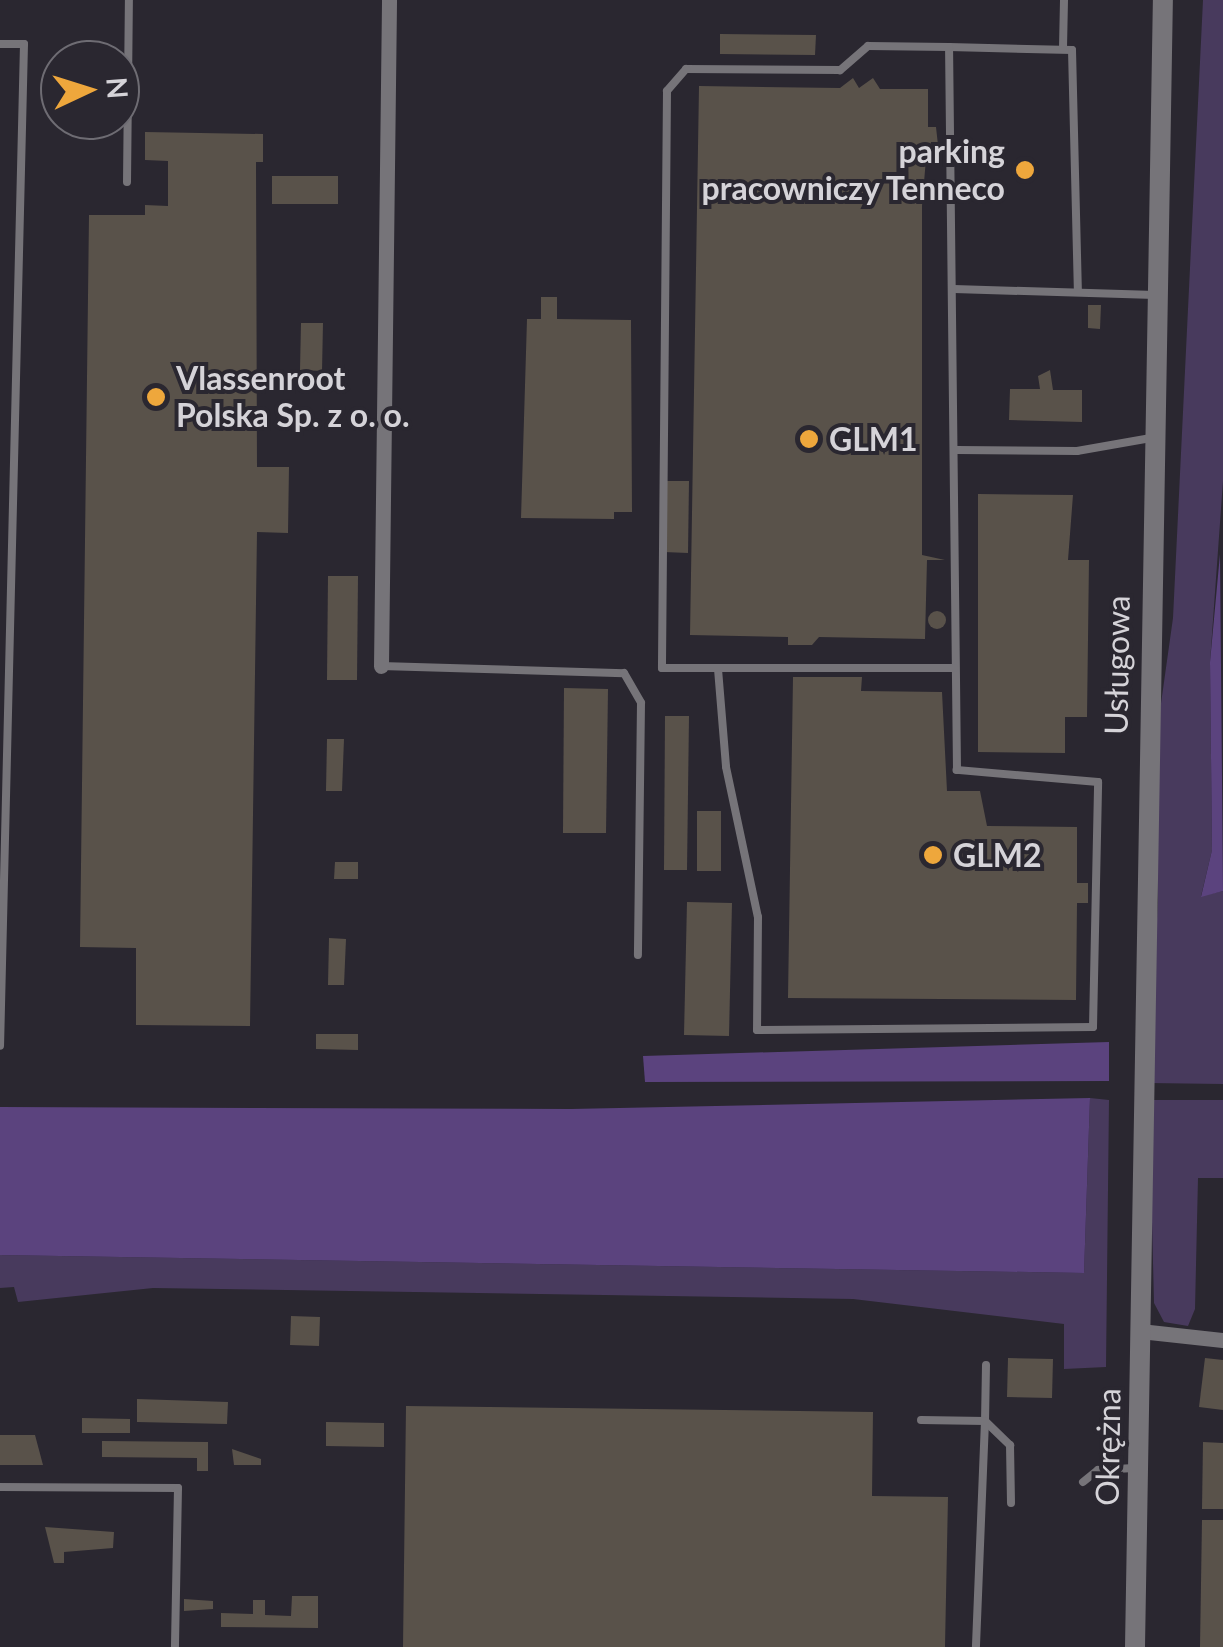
<!DOCTYPE html>
<html>
<head>
<meta charset="utf-8">
<style>
  body { margin:0 }
  #map { position:relative; width:1223px; height:1647px; overflow:hidden; background:#2a2730; font-family:Lato,sans-serif }
  div>[style] { position:absolute }
  .green>* { inset:0; background:#483a5d }
  .forest>* { inset:0; background:#5b437e }
  .building>* { inset:0; background:#59524a }
  .round { border-radius:50% }
  .service>* { height:8px; margin:-4px; padding:0 4px; transform-origin:4px; border-radius:4px; background:#767479 }
  .minor>* { height:15px; margin:-7.5px; padding:0 7.5px; transform-origin:7.5px; border-radius:7.5px; background:#767479 }
  .tertiary>* { height:20px; margin:-10px; padding:0 10px; transform-origin:10px; border-radius:10px; background:#767479 }
  .dots>* { width:28px; height:28px; translate:-50% -50%; box-sizing:border-box; border:5px solid #2a2730; border-radius:50% }
  span { translate:-50% -50%; white-space:nowrap; text-align:center; line-height:1.15; -webkit-text-stroke:8px #2a2730; paint-order:stroke }
  .poi-label { font-size:32px; color:#d5d3d8; font-weight:700 }
  .right { translate:-100% -50%; text-align:right }
  .left { translate:0 -50%; text-align:left }
  .street-label { font-size:32px; color:#d5d3d8 }
  .north { position:absolute; left:40px; top:40px; width:100px; height:100px; box-sizing:border-box; background:#2a2730; border:2px solid #6e6c73; border-radius:50%; rotate:86deg; font-size:28px; font-weight:700; line-height:40px; text-align:center; color:#d5d3d8 }
  .north::after { content:''; display:block; margin:auto; width:35px; height:45px; background:#eea73c; clip-path:polygon(50% 0,100% 100%,50% 72%,0 100%) }
</style>
</head>
<body>
<div id="map">
  <div class="green">
    <i style="clip-path:polygon(1203px 0,1223px 0,1223px 481px,1210px 662px,1212px 850px,1201px 896px,1223px 891px,1223px 1084px,1148px 1083px,1158px 901px,1155px 746px,1173px 618px)"></i>
    <i style="clip-path:polygon(1090px 1098px,1109px 1100px,1106px 1367px,1064px 1369px,1064px 1324px,853px 1299px,153px 1288px,18px 1302px,14px 1287px,0 1288px,0 1255px,1084px 1273px)"></i>
    <i style="clip-path:polygon(1149px 1100px,1223px 1100px,1223px 1178px,1198px 1178px,1195px 1309px,1188px 1326px,1164px 1322px,1154px 1303px)"></i>
  </div>
  <div class="forest">
    <i style="clip-path:polygon(1220px 554px,1223px 891px,1201px 897px,1212px 850px,1210px 662px)"></i>
    <i style="clip-path:polygon(1109px 1042px,1109px 1081px,645px 1082px,643px 1056px)"></i>
    <i style="clip-path:polygon(1090px 1098px,1084px 1273px,0 1255px,0 1107px,571px 1109px)"></i>
  </div>
  <div class="building">
    <i style="clip-path:polygon(720px 34px,816px 35px,815px 55px,720px 54px)"></i>
    <i style="clip-path:polygon(853px 78px,859px 88px,873px 78px,880px 89px,928px 89px,928px 127px,936px 127px,938px 145px,927px 147px,922px 206px,922px 555px,945px 560px,927px 560px,925px 639px,819px 637px,812px 645px,788px 645px,788px 637px,690px 635px,699px 86px,840px 88px)"></i>
    <i style="clip-path:polygon(145px 132px,263px 134px,263px 162px,256px 162px,257px 467px,289px 467px,288px 533px,257px 532px,250px 1026px,136px 1025px,136px 948px,80px 947px,89px 215px,145px 215px,145px 205px,168px 206px,168px 161px,145px 160px)"></i>
    <i style="clip-path:polygon(272px 176px,338px 176px,338px 204px,272px 204px)"></i>
    <i style="clip-path:polygon(541px 297px,557px 297px,557px 319px,631px 320px,632px 512px,614px 512px,614px 519px,521px 518px,527px 319px,541px 319px)"></i>
    <i style="clip-path:polygon(1088px 305px,1101px 305px,1100px 329px,1088px 328px)"></i>
    <i style="clip-path:polygon(301px 323px,323px 323px,322px 371px,300px 370px)"></i>
    <i style="clip-path:polygon(1050px 370px,1053px 390px,1082px 390px,1082px 422px,1009px 420px,1010px 389px,1040px 389px,1038px 376px)"></i>
    <i style="clip-path:polygon(665px 481px,689px 481px,688px 553px,664px 552px)"></i>
    <i style="clip-path:polygon(978px 494px,1073px 495px,1068px 560px,1089px 560px,1087px 717px,1065px 717px,1065px 753px,978px 752px)"></i>
    <i style="clip-path:polygon(328px 576px,358px 576px,357px 680px,327px 680px)"></i>
    <i class="round" style="left:928px;top:611px;width:18px;height:18px"></i>
    <i style="clip-path:polygon(793px 677px,862px 677px,861px 691px,942px 692px,947px 791px,980px 791px,987px 826px,1077px 827px,1077px 883px,1088px 883px,1088px 903px,1077px 903px,1076px 1000px,788px 998px)"></i>
    <i style="clip-path:polygon(564px 688px,608px 689px,606px 833px,563px 833px)"></i>
    <i style="clip-path:polygon(665px 716px,689px 716px,687px 870px,664px 870px)"></i>
    <i style="clip-path:polygon(327px 739px,344px 739px,342px 791px,326px 791px)"></i>
    <i style="clip-path:polygon(697px 811px,721px 811px,721px 871px,697px 871px)"></i>
    <i style="clip-path:polygon(335px 862px,358px 862px,358px 879px,334px 879px)"></i>
    <i style="clip-path:polygon(687px 902px,732px 903px,729px 1036px,684px 1035px)"></i>
    <i style="clip-path:polygon(329px 938px,346px 939px,344px 985px,328px 985px)"></i>
    <i style="clip-path:polygon(316px 1034px,358px 1034px,358px 1050px,316px 1049px)"></i>
    <i style="clip-path:polygon(291px 1316px,320px 1317px,319px 1346px,290px 1345px)"></i>
    <i style="clip-path:polygon(1008px 1358px,1053px 1359px,1052px 1398px,1007px 1397px)"></i>
    <i style="clip-path:polygon(1205px 1358px,1223px 1360px,1223px 1410px,1199px 1407px)"></i>
    <i style="clip-path:polygon(137px 1399px,228px 1402px,227px 1424px,137px 1422px)"></i>
    <i style="clip-path:polygon(406px 1406px,873px 1412px,872px 1496px,948px 1497px,945px 1647px,403px 1647px)"></i>
    <i style="clip-path:polygon(82px 1418px,130px 1419px,130px 1433px,82px 1433px)"></i>
    <i style="clip-path:polygon(326px 1422px,384px 1423px,384px 1447px,326px 1446px)"></i>
    <i style="clip-path:polygon(0 1435px,35px 1435px,43px 1465px,0 1465px)"></i>
    <i style="clip-path:polygon(102px 1441px,208px 1442px,208px 1471px,197px 1471px,197px 1458px,102px 1457px)"></i>
    <i style="clip-path:polygon(1203px 1442px,1223px 1443px,1223px 1509px,1202px 1509px)"></i>
    <i style="clip-path:polygon(232px 1449px,261px 1459px,261px 1465px,234px 1465px)"></i>
    <i style="clip-path:polygon(1202px 1520px,1223px 1520px,1223px 1647px,1200px 1647px)"></i>
    <i style="clip-path:polygon(45px 1527px,114px 1532px,113px 1548px,64px 1552px,64px 1563px,54px 1563px)"></i>
    <i style="clip-path:polygon(292px 1596px,318px 1596px,318px 1628px,221px 1627px,221px 1613px,253px 1614px,253px 1600px,265px 1600px,265px 1615px,291px 1616px)"></i>
    <i style="clip-path:polygon(184px 1599px,213px 1601px,213px 1609px,184px 1611px)"></i>
  </div>
  <div class="service">
    <i style="left:0;top:44px;width:24px"></i>
    <i style="left:24px;top:44px;width:1002px;rotate:91.37deg"></i>
    <i style="left:949px;top:47px;width:123px;rotate:1.4deg"></i>
    <i style="left:1072px;top:50px;width:239px;rotate:88.6deg"></i>
    <i style="left:1063px;top:48px;width:48px;rotate:-88.8deg"></i>
    <i style="left:127px;top:182px;width:182px;rotate:-89.4deg"></i>
    <i style="left:954px;top:289px;width:201px;rotate:1.7deg"></i>
    <i style="left:957px;top:450px;width:120px;rotate:0.5deg"></i>
    <i style="left:1077px;top:451px;width:75px;rotate:-10deg"></i>
    <i style="left:381px;top:666px;width:243px;rotate:1.7deg"></i>
    <i style="left:624px;top:673px;width:34px;rotate:60deg"></i>
    <i style="left:641px;top:703px;width:252px;rotate:90.7deg"></i>
    <i style="left:718px;top:669px;width:98px;rotate:85.3deg"></i>
    <i style="left:726px;top:767px;width:153px;rotate:78deg"></i>
    <i style="left:758px;top:917px;width:113px;rotate:90.5deg"></i>
    <i style="left:757px;top:1030px;width:336px;rotate:-0.5deg"></i>
    <i style="left:1093px;top:1027px;width:245px;rotate:-88.8deg"></i>
    <i style="left:1098px;top:782px;width:142px;rotate:-175.1deg"></i>
    <i style="left:957px;top:770px;width:723px;rotate:-90.63deg"></i>
    <i style="left:949px;top:47px;width:81px;rotate:-179.3deg"></i>
    <i style="left:868px;top:46px;width:37px;rotate:139deg"></i>
    <i style="left:840px;top:70px;width:154px;rotate:-179.6deg"></i>
    <i style="left:686px;top:69px;width:29px;rotate:131deg"></i>
    <i style="left:667px;top:91px;width:577px;rotate:90.5deg"></i>
    <i style="left:662px;top:668px;width:292px"></i>
    <i style="left:986px;top:1365px;width:56px;rotate:91deg"></i>
    <i style="left:985px;top:1421px;width:35px;rotate:44deg"></i>
    <i style="left:1010px;top:1445px;width:58px;rotate:89deg"></i>
    <i style="left:921px;top:1420px;width:64px;rotate:0.9deg"></i>
    <i style="left:985px;top:1421px;width:226px;rotate:92.3deg"></i>
    <i style="left:1083px;top:1482px;width:19px;rotate:-39deg"></i>
    <i style="left:1098px;top:1470px;width:36px;rotate:-3deg"></i>
    <i style="left:0;top:1487px;width:178px;rotate:0.3deg"></i>
    <i style="left:178px;top:1488px;width:159px;rotate:91.1deg"></i>
  </div>
  <div class="minor">
    <i style="left:381px;top:666px;width:666px;rotate:-89.31deg"></i>
    <i style="left:1140px;top:1331px;width:83px;rotate:6.2deg"></i>
  </div>
  <div class="tertiary">
    <i style="left:1135px;top:1647px;width:1647px;rotate:-89.03deg"></i>
  </div>
  <div class="dots">
    <i style="left:1025px;top:170px;background:#eea73c"></i>
    <i style="left:156px;top:397px;background:#eea73c"></i>
    <i style="left:809px;top:439px;background:#eea73c"></i>
    <i style="left:933px;top:855px;background:#eea73c"></i>
  </div>
  <div class="poi-label">
    <span class="right" style="left:1005px;top:170px">parking<br>pracowniczy Tenneco</span>
    <span class="left" style="left:176px;top:397px">Vlassenroot<br>Polska Sp. z o. o.</span>
    <span class="left" style="left:829px;top:439px">GLM1</span>
    <span class="left" style="left:953px;top:855px">GLM2</span>
  </div>
  <div class="street-label">
    <span style="left:1117px;top:665px;rotate:-89deg">Usługowa</span>
    <span style="left:1108px;top:1447px;rotate:-89deg">Okrężna</span>
  </div>
  <div class="north">N</div>
</div>
</body>
</html>
